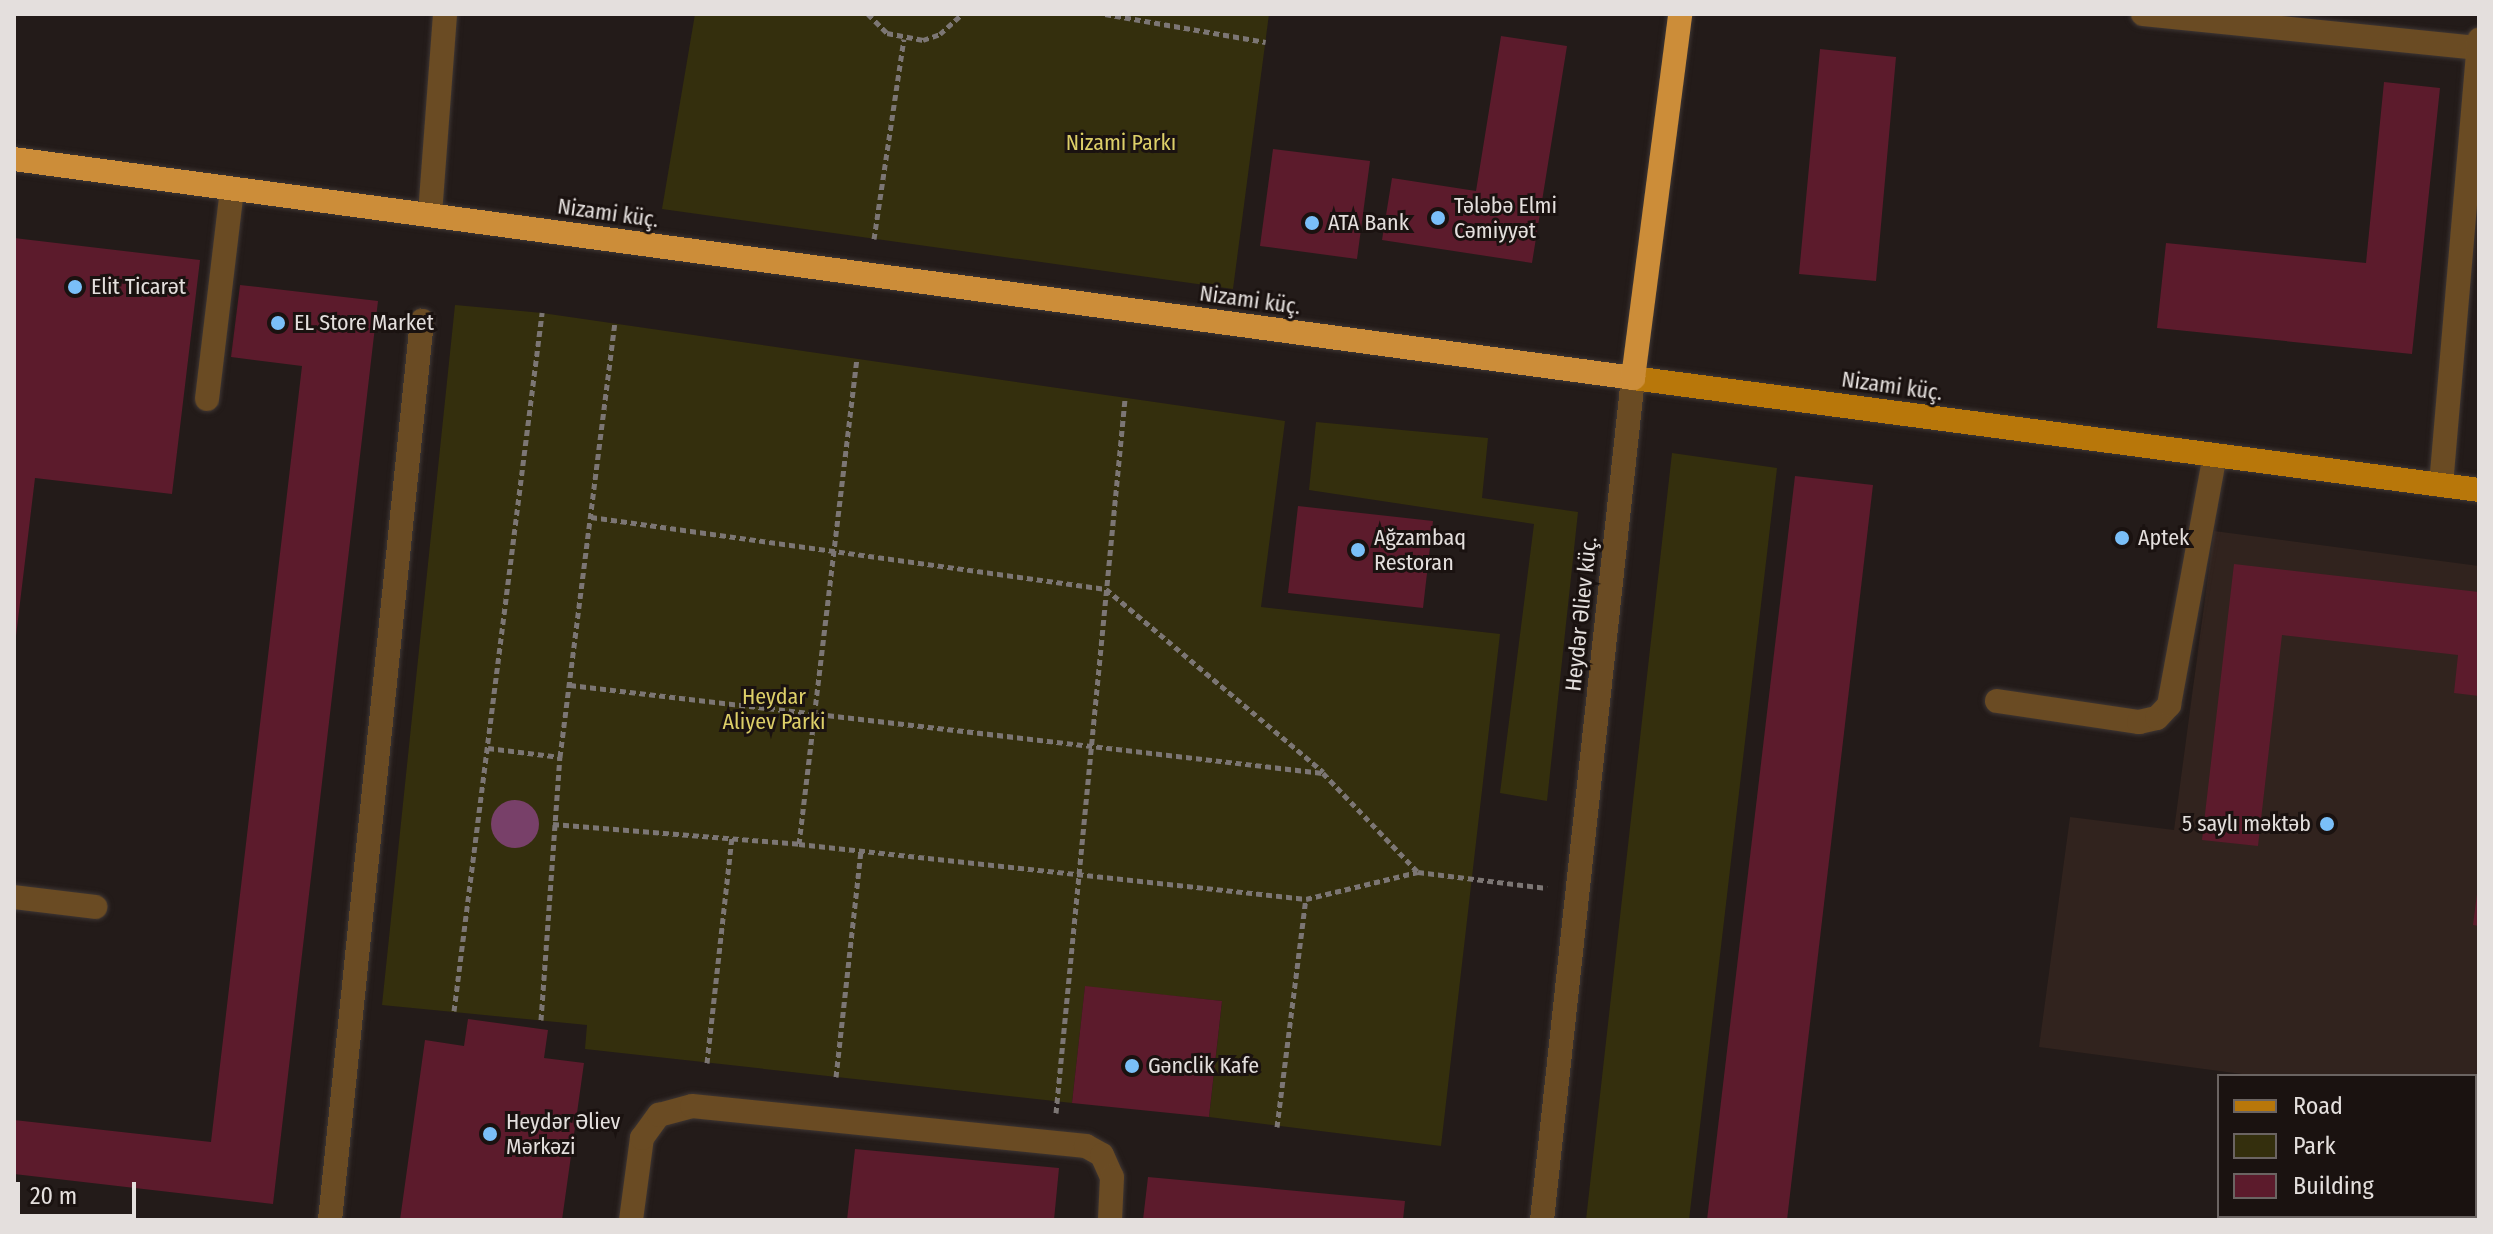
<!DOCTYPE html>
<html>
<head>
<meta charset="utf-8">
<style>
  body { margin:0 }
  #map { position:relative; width:2493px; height:1234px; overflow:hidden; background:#231b19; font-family:"Fira Sans Condensed",sans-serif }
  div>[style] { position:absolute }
  .built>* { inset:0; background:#31231e }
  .green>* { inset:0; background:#342f0d }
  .water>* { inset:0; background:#784069 }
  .round { border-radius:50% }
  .building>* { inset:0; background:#5c1b2c }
  .path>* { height:5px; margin-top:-2.5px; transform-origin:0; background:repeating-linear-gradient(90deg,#7c7674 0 6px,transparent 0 10px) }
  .roads { filter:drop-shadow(0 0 2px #3e3634) drop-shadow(0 0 2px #3e3634) }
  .minor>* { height:24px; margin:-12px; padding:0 12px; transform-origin:12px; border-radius:12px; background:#6a4b23 }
  .major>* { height:24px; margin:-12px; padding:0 12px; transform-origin:12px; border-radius:12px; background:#b8770a }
  .highway>* { height:24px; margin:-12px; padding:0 12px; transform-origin:12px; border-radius:12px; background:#cc8d39 }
  .dots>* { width:22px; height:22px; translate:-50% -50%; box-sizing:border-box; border:4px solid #1a1210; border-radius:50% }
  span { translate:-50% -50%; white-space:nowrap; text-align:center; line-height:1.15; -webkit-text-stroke:6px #1a1210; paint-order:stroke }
  .park-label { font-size:22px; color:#ddcf68 }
  .poi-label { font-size:22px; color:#e4dfdd }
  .left { translate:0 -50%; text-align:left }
  .right { translate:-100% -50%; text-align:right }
  .street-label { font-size:22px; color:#e4dfdd }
  .frame { position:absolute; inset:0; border:16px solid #e4dfdd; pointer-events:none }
  .legend { position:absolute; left:2217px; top:1074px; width:260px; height:144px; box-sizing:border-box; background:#1a1210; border:2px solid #6b6462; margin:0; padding:10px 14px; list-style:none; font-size:24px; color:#e4dfdd }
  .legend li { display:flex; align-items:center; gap:16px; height:40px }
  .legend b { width:40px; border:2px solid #6b6462 }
  .scale { position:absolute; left:16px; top:1182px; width:120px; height:36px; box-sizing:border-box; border:4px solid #e4dfdd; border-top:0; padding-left:10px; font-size:24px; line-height:28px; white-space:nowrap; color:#e4dfdd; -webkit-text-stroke:6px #1a1210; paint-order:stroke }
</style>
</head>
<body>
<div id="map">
  <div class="built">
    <i style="clip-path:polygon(2214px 531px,2479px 566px,2479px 1105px,2475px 1076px,2257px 1076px,2039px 1047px,2070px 817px,2174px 830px)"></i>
  </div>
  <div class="green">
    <i style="clip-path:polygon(695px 14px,1269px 14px,1233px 289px,662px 209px)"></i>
    <i style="clip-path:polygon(455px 305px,542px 313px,1285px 421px,1261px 607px,1500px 634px,1441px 1146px,1209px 1117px,1222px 1001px,1085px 987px,1072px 1103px,585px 1049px,587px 1025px,382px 1005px)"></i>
    <i style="clip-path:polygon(1316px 422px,1488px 438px,1482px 498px,1578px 512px,1547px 801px,1500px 793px,1534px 524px,1309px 490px)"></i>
    <i style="clip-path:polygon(1672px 453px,1777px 468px,1689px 1220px,1586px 1220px)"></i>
  </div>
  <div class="water">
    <i class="round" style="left:491px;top:800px;width:48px;height:48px"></i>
  </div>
  <div class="building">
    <i style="clip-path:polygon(1501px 36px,1567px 46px,1532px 263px,1382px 240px,1392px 178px,1476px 191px)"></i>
    <i style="clip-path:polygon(1820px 49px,1896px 57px,1876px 281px,1799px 274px)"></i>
    <i style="clip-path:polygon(2384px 82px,2440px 88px,2412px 354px,2157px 328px,2166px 243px,2366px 263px)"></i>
    <i style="clip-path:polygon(1273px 149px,1370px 161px,1357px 259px,1260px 246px)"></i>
    <i style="clip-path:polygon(14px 238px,200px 260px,172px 494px,35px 478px,16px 636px)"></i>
    <i style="clip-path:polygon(240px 285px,378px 301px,273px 1204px,14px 1174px,14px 1120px,211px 1142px,302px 366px,231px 357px)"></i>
    <i style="clip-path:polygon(1795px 476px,1873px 485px,1787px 1220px,1707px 1220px)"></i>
    <i style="clip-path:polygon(1298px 506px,1433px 521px,1423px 608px,1288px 593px)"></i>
    <i style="clip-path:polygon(2234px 564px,2479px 592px,2479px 696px,2454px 693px,2458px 655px,2282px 635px,2258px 846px,2202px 840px)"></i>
    <i style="clip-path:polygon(2477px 894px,2479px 894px,2479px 926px,2473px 925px)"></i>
    <i style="clip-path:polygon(1085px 986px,1222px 1001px,1209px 1117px,1072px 1103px)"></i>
    <i style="clip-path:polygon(468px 1019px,548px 1030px,544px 1058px,584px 1063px,562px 1220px,400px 1220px,425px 1040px,464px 1046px)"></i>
    <i style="clip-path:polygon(855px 1149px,1059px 1168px,1054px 1220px,847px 1220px)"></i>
    <i style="clip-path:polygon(1148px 1177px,1405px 1201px,1403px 1220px,1143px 1220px)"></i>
  </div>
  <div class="path">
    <i style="left:868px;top:14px;width:27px;rotate:45deg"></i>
    <i style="left:887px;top:33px;width:37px;rotate:11deg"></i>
    <i style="left:923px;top:40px;width:18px;rotate:-19deg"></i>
    <i style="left:940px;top:34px;width:30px;rotate:-42deg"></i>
    <i style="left:1105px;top:14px;width:163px;rotate:9.9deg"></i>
    <i style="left:874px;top:239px;width:202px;rotate:-81.5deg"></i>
    <i style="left:591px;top:517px;width:520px;rotate:7.96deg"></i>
    <i style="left:1106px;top:589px;width:284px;rotate:40.1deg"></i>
    <i style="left:570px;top:685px;width:758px;rotate:6.67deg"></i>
    <i style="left:1323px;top:773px;width:136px;rotate:46.2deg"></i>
    <i style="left:488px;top:748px;width:73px;rotate:7.1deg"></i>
    <i style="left:553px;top:824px;width:247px;rotate:4.6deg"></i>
    <i style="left:799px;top:844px;width:510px;rotate:6.19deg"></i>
    <i style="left:1306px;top:899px;width:115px;rotate:-13.6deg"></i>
    <i style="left:1418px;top:872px;width:130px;rotate:7.1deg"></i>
    <i style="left:799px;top:844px;width:488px;rotate:-83.2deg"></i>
    <i style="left:454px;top:1011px;width:704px;rotate:-82.81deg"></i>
    <i style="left:541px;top:1020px;width:264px;rotate:-85.9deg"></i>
    <i style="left:560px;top:757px;width:436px;rotate:-82.8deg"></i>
    <i style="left:707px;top:1063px;width:226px;rotate:-83.7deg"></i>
    <i style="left:836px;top:1077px;width:227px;rotate:-83.7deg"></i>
    <i style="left:1056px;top:1113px;width:717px;rotate:-84.48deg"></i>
    <i style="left:1277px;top:1127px;width:230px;rotate:-82.8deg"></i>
  </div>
  <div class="roads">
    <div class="minor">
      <i style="left:2143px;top:14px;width:338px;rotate:5.8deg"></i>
      <i style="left:430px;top:214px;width:201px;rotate:-85.7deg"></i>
      <i style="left:207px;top:399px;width:211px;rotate:-83.2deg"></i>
      <i style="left:2441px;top:485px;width:447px;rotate:-85.1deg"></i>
      <i style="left:1997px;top:701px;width:144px;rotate:8.4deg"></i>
      <i style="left:2139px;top:722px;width:18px;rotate:-13deg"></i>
      <i style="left:2157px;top:718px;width:18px;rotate:-47deg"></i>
      <i style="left:2169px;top:705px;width:254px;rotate:-79.6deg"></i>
      <i style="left:14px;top:897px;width:82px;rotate:7deg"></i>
      <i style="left:330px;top:1220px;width:904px;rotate:-84.16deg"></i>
      <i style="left:631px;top:1220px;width:83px;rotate:-82.4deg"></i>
      <i style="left:642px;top:1138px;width:29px;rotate:-54deg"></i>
      <i style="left:659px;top:1115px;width:34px;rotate:-15deg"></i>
      <i style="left:692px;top:1106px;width:396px;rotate:5.8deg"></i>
      <i style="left:1086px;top:1146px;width:18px;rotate:29deg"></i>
      <i style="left:1102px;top:1155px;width:24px;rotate:66deg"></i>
      <i style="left:1112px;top:1177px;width:43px;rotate:92.7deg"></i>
      <i style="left:1542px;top:1220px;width:847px;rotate:-83.83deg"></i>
    </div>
    <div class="major">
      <i style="left:1633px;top:378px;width:853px;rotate:7.54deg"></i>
    </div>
    <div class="highway">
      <i style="left:14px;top:159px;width:1634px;rotate:7.7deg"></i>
      <i style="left:1633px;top:378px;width:367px;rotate:-82.6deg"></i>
    </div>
  </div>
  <div class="dots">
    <i style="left:1438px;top:218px;background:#7abff8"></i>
    <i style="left:1312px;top:223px;background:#7abff8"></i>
    <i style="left:75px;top:287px;background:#7abff8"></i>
    <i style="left:278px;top:323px;background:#7abff8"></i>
    <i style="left:2122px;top:538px;background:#7abff8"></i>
    <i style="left:1358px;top:550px;background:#7abff8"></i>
    <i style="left:2327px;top:824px;background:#7abff8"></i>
    <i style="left:1132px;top:1066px;background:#7abff8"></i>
    <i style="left:490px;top:1134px;background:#7abff8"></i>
  </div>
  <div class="park-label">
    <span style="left:1121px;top:143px">Nizami Parkı</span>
    <span style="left:774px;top:709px">Heydar<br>Aliyev Parki</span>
  </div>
  <div class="poi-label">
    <span class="left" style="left:1454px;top:218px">Tələbə Elmi<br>Cəmiyyət</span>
    <span class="left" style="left:1328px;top:223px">ATA Bank</span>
    <span class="left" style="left:91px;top:287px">Elit Ticarət</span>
    <span class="left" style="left:294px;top:323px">EL Store Market</span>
    <span class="left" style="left:1374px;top:550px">Ağzambaq<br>Restoran</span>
    <span class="left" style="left:2138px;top:538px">Aptek</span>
    <span class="right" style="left:2311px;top:824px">5 saylı məktəb</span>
    <span class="left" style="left:1148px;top:1066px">Gənclik Kafe</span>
    <span class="left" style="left:506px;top:1134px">Heydər Əliev<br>Mərkəzi</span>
  </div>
  <div class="street-label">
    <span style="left:608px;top:213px;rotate:8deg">Nizami küç.</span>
    <span style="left:1250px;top:300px;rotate:8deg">Nizami küç.</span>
    <span style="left:1892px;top:386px;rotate:8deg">Nizami küç.</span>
    <span style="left:1581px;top:614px;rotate:-84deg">Heydər Əliev küç.</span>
  </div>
  <div class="frame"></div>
  <ul class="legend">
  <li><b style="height:10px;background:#b8770a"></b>Road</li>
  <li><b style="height:22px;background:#342f0d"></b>Park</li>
  <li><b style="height:22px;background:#5c1b2c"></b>Building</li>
  </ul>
  <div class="scale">20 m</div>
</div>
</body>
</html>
